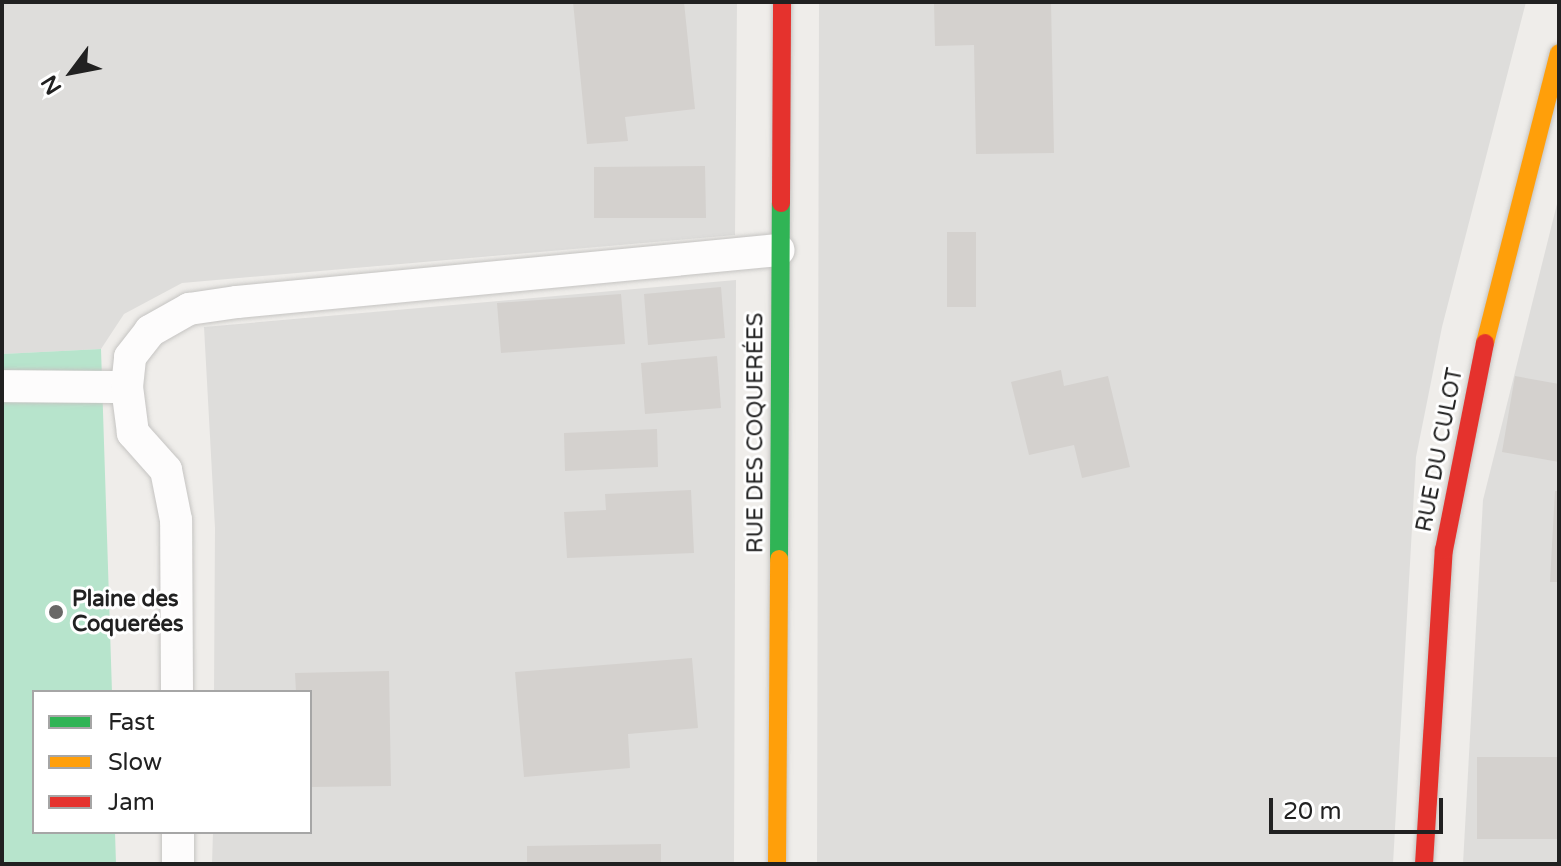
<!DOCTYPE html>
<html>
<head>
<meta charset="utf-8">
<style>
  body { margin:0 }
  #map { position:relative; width:1561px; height:866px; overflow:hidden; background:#efedea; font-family:"Varela Round",sans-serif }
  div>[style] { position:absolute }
  .residential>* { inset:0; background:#dedddb }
  .pitch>* { inset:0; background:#b7e4cc }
  .building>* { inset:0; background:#d4d1ce }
  .roads { filter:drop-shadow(0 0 2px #c5c4c2) drop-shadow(0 0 2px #c5c4c2) }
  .lane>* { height:32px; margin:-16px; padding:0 16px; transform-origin:16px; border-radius:16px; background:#fdfcfc }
  .fast>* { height:18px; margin:-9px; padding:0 9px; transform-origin:9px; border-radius:9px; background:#30b455 }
  .slow>* { height:18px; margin:-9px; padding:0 9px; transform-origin:9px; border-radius:9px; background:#ff9f0a }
  .jam>* { height:18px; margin:-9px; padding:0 9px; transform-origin:9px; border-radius:9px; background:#e5322d }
  .dots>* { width:22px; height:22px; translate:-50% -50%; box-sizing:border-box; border:4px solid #fff; border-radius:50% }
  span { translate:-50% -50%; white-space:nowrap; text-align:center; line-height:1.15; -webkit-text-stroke:6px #fff; paint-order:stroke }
  .street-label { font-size:22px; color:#212121 }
  .poi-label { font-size:22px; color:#212121; font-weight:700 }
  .left { translate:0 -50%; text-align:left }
  .frame { position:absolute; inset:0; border:4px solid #212121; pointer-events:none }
  .legend { position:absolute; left:32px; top:690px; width:280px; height:144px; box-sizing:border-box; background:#fff; border:2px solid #a6a6a6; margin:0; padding:10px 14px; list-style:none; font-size:24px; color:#212121 }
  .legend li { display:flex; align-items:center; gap:16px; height:40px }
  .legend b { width:40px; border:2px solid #a6a6a6 }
  .north { position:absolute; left:32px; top:32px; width:80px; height:80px; -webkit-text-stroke:6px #fff; paint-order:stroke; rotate:238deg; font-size:22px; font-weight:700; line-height:32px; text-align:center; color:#212121 }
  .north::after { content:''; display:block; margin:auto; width:28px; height:36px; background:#212121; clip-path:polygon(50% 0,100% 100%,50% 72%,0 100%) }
  .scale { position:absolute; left:1269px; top:798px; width:174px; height:36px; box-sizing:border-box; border:4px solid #212121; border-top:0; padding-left:10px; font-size:24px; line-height:28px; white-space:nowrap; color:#212121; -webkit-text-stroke:6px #fff; paint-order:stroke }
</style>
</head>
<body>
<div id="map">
  <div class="residential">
    <i style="clip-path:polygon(2px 2px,737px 2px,735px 235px,182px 283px,124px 314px,101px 349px,2px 354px)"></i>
    <i style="clip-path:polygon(819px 2px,1526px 2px,1442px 327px,1416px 457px,1393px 864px,817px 864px)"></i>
    <i style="clip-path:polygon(1559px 196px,1559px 864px,1463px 864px,1483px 500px)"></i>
    <i style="clip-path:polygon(736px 280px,734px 864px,212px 864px,213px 832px,310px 832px,310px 692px,214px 692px,215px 528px,204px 327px)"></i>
  </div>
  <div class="pitch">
    <i style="clip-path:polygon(101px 349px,112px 692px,34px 692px,34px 832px,115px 832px,116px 864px,2px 864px,2px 354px)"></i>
  </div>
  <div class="building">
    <i style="clip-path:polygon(573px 2px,684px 2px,695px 109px,625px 117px,628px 141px,587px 144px)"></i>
    <i style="clip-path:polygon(934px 2px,1051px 2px,1054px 153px,976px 154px,974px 45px,935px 46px)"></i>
    <i style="clip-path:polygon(705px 166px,706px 218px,594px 218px,594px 167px)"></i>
    <i style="clip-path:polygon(947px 232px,976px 232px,976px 307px,947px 307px)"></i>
    <i style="clip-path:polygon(721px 287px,725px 338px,648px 345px,644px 294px)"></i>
    <i style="clip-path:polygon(621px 294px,625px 344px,501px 353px,497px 303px)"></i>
    <i style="clip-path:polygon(717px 356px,721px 408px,645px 414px,641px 363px)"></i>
    <i style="clip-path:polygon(1061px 370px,1064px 386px,1108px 376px,1130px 467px,1082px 478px,1074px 445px,1029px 455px,1011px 382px)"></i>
    <i style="clip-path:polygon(1515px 376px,1559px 384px,1559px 462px,1502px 452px)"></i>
    <i style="clip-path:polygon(657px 429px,658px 467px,565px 471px,564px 433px)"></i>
    <i style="clip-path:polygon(691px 490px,694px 553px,567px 558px,564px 512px,606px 510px,605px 494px)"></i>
    <i style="clip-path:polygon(1555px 491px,1559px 491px,1559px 582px,1550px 582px)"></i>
    <i style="clip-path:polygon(692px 658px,698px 728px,628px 734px,630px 768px,524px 777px,515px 672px)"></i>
    <i style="clip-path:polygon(389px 671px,391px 786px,310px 787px,310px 692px,296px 692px,295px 673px)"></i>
    <i style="clip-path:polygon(1477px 757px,1559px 757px,1559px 839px,1477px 839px)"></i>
    <i style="clip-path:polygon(661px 844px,661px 864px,527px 864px,527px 846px)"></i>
  </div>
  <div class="roads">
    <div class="lane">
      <i style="left:2px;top:386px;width:125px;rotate:0.5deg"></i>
      <i style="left:177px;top:692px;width:172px;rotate:-90.3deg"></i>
      <i style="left:176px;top:520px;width:51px;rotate:-101.3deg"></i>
      <i style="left:166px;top:470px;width:50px;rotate:-131.7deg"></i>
      <i style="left:133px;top:433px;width:46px;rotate:-97.4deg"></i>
      <i style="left:127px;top:387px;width:30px;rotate:-84deg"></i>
      <i style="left:130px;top:357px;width:33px;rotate:-52deg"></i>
      <i style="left:150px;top:331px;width:45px;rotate:-29.4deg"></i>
      <i style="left:189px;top:309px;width:49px;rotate:-8.3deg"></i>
      <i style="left:237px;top:302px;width:544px;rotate:-5.48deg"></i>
      <i style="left:178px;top:832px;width:32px;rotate:90deg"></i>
    </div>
    <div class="fast">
      <i style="left:779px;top:559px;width:356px;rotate:-89.7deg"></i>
    </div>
    <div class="slow">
      <i style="left:1485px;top:343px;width:299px;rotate:-75.7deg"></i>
      <i style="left:777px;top:864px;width:305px;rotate:-89.6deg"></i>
    </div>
    <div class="jam">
      <i style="left:781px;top:203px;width:201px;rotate:-89.7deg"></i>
      <i style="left:1424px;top:864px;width:315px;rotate:-86.4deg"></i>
      <i style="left:1444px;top:550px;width:211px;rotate:-78.8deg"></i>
    </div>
  </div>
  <div class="dots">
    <i style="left:56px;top:612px;background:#696867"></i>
  </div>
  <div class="street-label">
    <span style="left:756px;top:433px;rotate:-90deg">RUE DES COQUERÉES</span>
    <span style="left:1440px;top:450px;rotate:-79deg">RUE DU CULOT</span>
  </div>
  <div class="poi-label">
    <span class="left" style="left:72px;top:612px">Plaine des<br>Coquerées</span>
  </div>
  <div class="frame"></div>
  <ul class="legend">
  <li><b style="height:10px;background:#30b455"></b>Fast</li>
  <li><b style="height:10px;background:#ff9f0a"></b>Slow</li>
  <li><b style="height:10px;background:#e5322d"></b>Jam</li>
  </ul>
  <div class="north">N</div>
  <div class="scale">20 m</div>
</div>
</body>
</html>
